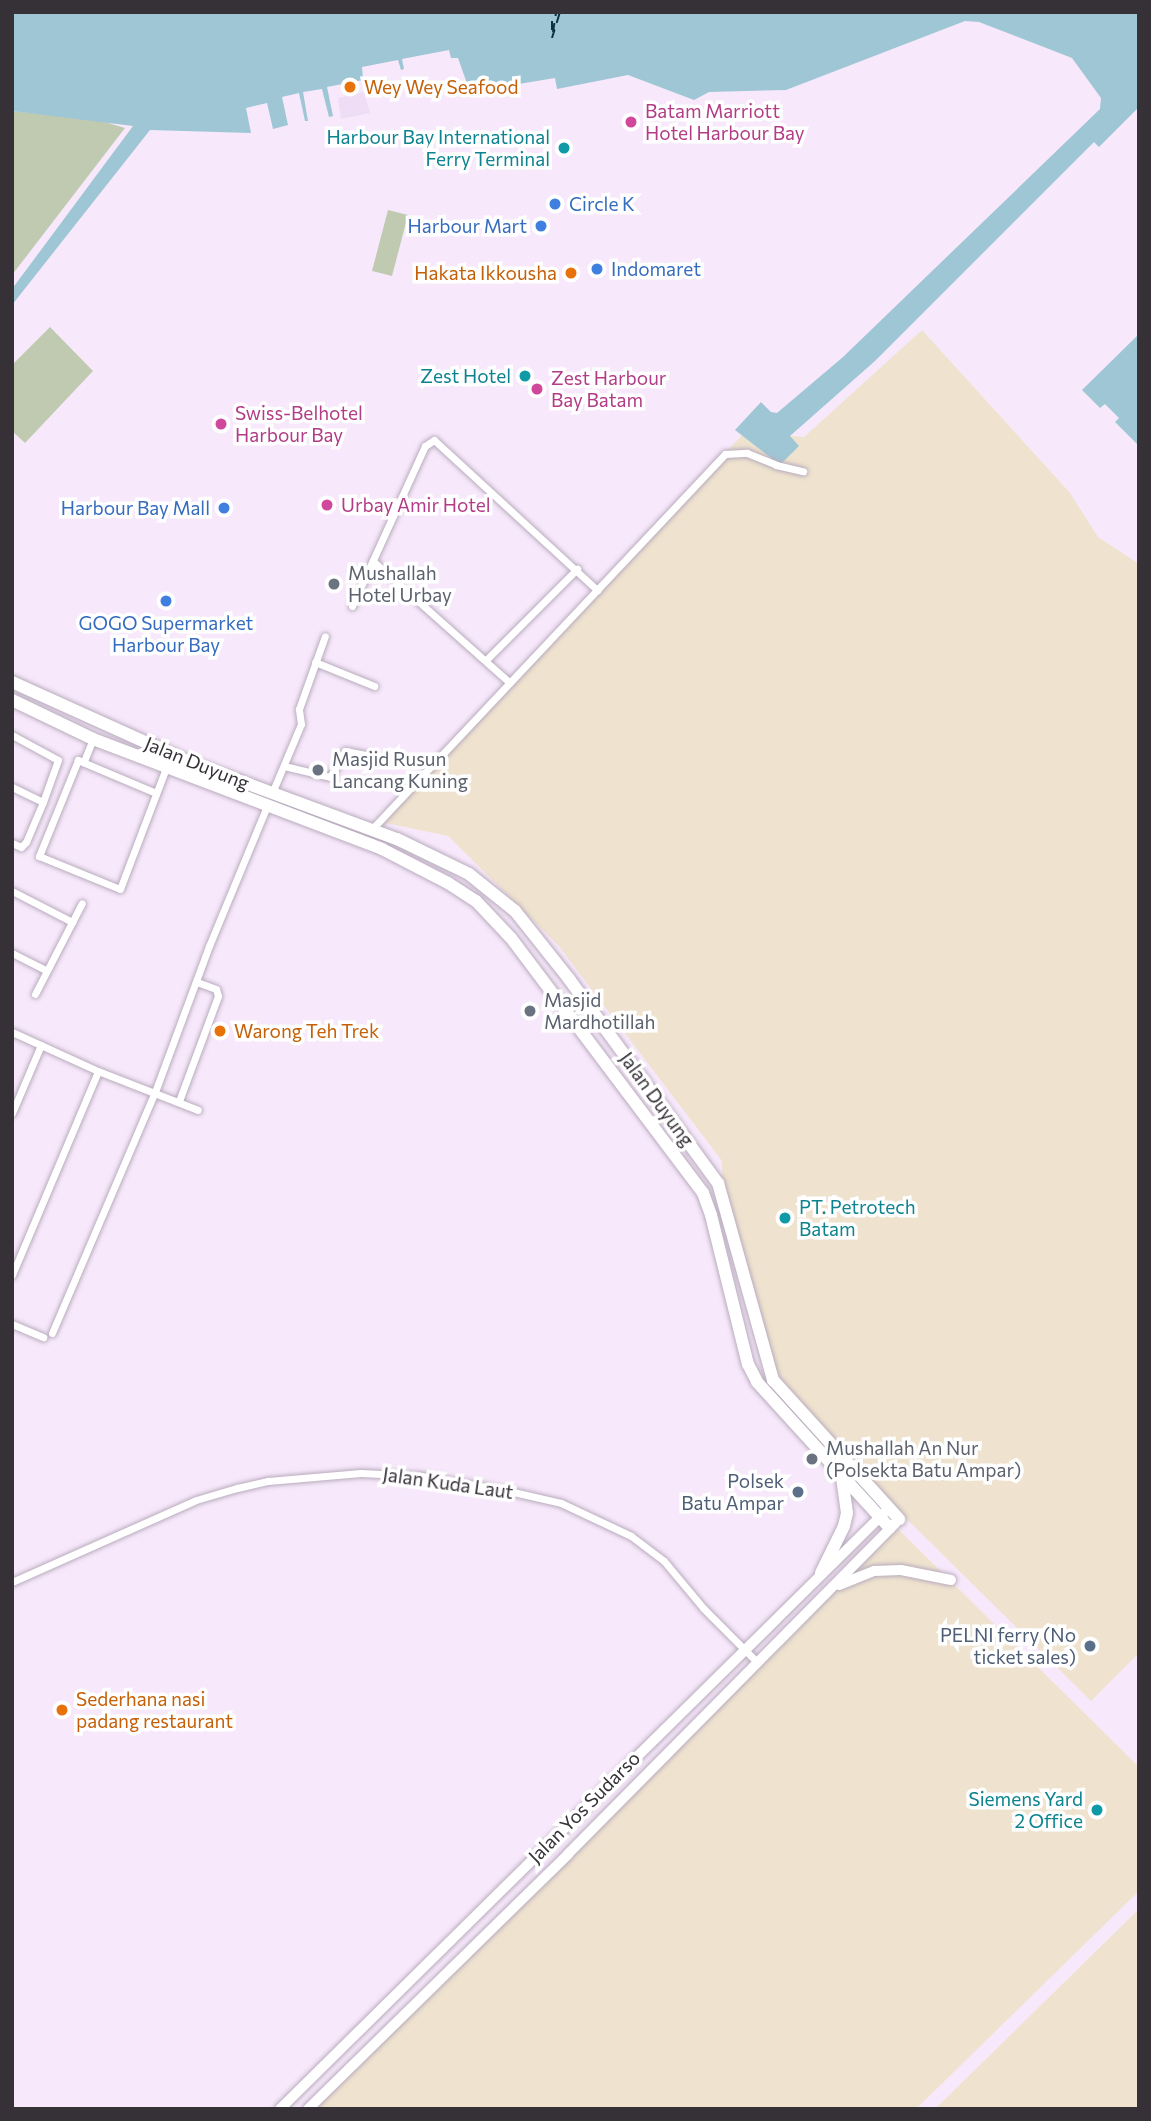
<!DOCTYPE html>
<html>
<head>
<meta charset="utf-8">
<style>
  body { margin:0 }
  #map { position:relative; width:1151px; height:2121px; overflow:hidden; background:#f7e9fb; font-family:Commissioner,sans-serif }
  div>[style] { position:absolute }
  .built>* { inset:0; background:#efdcf5 }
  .industrial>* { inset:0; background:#efe3cf }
  .green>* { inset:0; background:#bfcab1 }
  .water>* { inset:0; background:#9ec6d5 }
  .ferry>* { height:2px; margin-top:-1px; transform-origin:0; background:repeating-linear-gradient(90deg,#0c323e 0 9px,transparent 0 16px) }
  .roads { filter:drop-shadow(0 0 2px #b9acbd) drop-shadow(0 0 2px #b9acbd) }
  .street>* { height:7px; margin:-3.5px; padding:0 3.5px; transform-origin:3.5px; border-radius:3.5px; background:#fff }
  .primary>* { height:10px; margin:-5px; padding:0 5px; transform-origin:5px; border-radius:5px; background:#fff }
  .highway>* { height:12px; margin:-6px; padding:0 6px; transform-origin:6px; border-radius:6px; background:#fff }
  .dots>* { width:19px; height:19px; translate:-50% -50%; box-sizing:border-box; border:4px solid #fff; border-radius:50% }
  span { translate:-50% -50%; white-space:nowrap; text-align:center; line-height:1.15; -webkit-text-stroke:7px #fff; paint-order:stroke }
  .food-label { font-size:19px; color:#c56008 }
  .left { translate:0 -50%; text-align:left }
  .right { translate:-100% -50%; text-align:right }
  .hotel-label { font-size:19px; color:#b23c85 }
  .culture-label { font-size:19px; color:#0d838f }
  .shop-label { font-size:19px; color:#366cbe }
  .worship-label { font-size:19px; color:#5b616d }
  .street-label { font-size:19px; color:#363137 }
  .service-label { font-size:19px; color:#4e5e75 }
  .frame { position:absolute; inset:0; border:14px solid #363137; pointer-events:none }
</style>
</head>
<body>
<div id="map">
  <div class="built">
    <i style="clip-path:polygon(364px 92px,370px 113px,341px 119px,338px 98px)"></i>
  </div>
  <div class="industrial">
    <i style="clip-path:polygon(922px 330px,1070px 493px,1098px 537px,1139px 564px,1139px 1653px,1091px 1701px,766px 1380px,723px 1204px,722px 1161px,558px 945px,448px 836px,381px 822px,745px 432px,804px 437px)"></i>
    <i style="clip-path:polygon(898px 1529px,1139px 1767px,1139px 1891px,916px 2109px,316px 2109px)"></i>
    <i style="clip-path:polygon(1139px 1909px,1139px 2109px,935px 2109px)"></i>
  </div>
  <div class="green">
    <i style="clip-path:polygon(12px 111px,98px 120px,125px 128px,12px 275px)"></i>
    <i style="clip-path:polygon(388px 210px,408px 215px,392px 276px,372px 271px)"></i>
    <i style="clip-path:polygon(50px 327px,93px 371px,25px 443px,12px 431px,12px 365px)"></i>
  </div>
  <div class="water">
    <i style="clip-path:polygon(12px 12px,1139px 12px,1139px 107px,1099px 147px,1094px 142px,875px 361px,790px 436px,799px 446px,780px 465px,735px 430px,761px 402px,771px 412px,777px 413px,843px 357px,1100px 109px,1101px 98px,1072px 58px,979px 22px,965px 21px,786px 90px,709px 92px,694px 100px,628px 75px,557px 89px,555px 78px,470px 92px,458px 58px,451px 58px,449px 50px,402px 59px,404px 69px,401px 70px,398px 60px,362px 67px,363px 80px,327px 87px,333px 116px,329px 117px,322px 89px,303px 92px,308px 121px,305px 121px,299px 93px,282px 97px,288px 125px,273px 129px,267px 103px,246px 108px,251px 133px,150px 130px,12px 305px,12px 289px,133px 126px,12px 111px)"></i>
    <i style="clip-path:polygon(1139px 334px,1139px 446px,1115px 422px,1119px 418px,1105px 404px,1100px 408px,1082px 390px)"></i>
  </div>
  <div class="ferry">
    <i style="left:552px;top:30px;width:18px;rotate:-90deg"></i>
    <i style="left:553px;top:32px;width:20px;rotate:-81deg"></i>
    <i style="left:552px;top:38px;width:27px;rotate:-73deg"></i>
  </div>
  <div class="roads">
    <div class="street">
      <i style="left:373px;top:561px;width:183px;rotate:41.7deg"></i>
      <i style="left:352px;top:606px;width:176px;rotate:-65.5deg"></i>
      <i style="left:425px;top:446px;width:11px;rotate:-34deg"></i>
      <i style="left:434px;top:440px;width:222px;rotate:42.6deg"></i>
      <i style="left:486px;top:660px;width:129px;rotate:-45deg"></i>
      <i style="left:315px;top:662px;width:64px;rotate:22.1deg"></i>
      <i style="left:12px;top:735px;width:52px;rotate:28.5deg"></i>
      <i style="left:58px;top:760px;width:45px;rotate:109.7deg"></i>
      <i style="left:84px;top:761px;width:24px;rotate:-68deg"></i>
      <i style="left:284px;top:766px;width:47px;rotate:13.4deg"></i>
      <i style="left:330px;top:777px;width:30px;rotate:-60deg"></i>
      <i style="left:345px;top:751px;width:25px;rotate:11deg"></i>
      <i style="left:12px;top:787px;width:34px;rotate:26deg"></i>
      <i style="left:43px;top:802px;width:43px;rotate:113deg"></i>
      <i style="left:26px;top:842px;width:7px;rotate:135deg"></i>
      <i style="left:21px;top:847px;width:10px;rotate:-156deg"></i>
      <i style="left:156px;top:793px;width:85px;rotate:-157.1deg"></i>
      <i style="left:78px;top:760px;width:104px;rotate:112.1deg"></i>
      <i style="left:39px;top:856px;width:87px;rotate:22.2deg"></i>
      <i style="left:120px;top:889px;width:129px;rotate:-69.2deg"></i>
      <i style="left:272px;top:793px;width:75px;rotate:-67.2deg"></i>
      <i style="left:301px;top:724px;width:15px;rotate:-98deg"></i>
      <i style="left:299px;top:709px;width:77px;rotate:-70.4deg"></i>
      <i style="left:372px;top:829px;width:515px;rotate:-46.73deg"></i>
      <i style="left:725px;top:454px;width:22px;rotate:-3deg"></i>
      <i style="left:747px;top:453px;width:31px;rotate:22deg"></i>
      <i style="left:776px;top:465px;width:28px;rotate:13deg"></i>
      <i style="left:12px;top:891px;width:68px;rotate:27.3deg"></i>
      <i style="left:12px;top:953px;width:39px;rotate:27deg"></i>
      <i style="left:35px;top:994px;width:102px;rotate:-62.7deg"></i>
      <i style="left:12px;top:1032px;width:94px;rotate:24.4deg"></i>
      <i style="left:98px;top:1071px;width:107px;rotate:21.3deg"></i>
      <i style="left:179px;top:1101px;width:112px;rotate:-69.6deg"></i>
      <i style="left:218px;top:996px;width:7px;rotate:-106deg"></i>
      <i style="left:216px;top:989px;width:20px;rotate:-160deg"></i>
      <i style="left:12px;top:1113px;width:74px;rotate:-66.9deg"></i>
      <i style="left:12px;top:1275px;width:221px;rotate:-67.1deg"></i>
      <i style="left:12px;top:1324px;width:34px;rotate:23deg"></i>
      <i style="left:52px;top:1333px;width:262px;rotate:-66.9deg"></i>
      <i style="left:155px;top:1092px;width:156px;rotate:-69.7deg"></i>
      <i style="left:209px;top:946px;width:152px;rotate:-67.5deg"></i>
      <i style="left:12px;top:1582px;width:201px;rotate:-24deg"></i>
      <i style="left:196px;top:1500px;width:43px;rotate:-16.3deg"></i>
      <i style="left:237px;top:1488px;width:32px;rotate:-13deg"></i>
      <i style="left:268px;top:1481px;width:93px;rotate:-4.9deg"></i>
      <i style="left:361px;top:1473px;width:60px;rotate:2.9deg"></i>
      <i style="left:421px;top:1476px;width:89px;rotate:9.7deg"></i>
      <i style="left:509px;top:1491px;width:53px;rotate:13deg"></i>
      <i style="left:561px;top:1503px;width:77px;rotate:25.2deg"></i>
      <i style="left:631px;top:1536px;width:41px;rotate:37.1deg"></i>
      <i style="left:664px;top:1561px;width:62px;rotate:50.2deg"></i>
      <i style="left:704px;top:1609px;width:76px;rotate:45deg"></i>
    </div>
    <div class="primary">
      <i style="left:839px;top:1585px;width:38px;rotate:-22deg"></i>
      <i style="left:874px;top:1571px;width:27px;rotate:-2deg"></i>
      <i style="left:901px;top:1570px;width:51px;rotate:11.3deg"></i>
      <i style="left:280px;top:2109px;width:851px;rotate:-44.62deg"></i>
      <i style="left:308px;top:2109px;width:364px;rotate:-44.4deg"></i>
      <i style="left:568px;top:1854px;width:465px;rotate:-45.3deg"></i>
    </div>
    <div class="highway">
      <i style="left:12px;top:682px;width:200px;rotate:24.3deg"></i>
      <i style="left:194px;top:764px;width:216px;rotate:20.3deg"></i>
      <i style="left:397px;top:839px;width:80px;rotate:25.9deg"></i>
      <i style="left:469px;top:874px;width:59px;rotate:38.8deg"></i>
      <i style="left:515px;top:911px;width:87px;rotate:51.5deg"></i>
      <i style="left:569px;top:979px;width:253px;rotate:53.9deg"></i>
      <i style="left:718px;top:1183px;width:205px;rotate:74.4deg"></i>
      <i style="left:773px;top:1380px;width:188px;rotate:47.8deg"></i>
      <i style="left:12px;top:700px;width:90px;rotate:25.7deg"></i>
      <i style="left:93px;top:739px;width:309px;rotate:20.8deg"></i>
      <i style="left:382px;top:849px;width:74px;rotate:27.3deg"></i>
      <i style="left:448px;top:883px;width:33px;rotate:33deg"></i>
      <i style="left:476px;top:901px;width:51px;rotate:46.6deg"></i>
      <i style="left:511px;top:938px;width:319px;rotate:53deg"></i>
      <i style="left:703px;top:1193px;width:23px;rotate:70deg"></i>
      <i style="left:711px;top:1215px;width:154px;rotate:76.1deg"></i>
      <i style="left:748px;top:1364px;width:20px;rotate:63deg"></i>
      <i style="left:757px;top:1382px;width:197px;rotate:47.7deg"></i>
      <i style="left:821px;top:1573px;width:52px;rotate:-63.9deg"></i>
      <i style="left:844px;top:1526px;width:13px;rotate:-77deg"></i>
      <i style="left:847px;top:1513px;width:34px;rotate:-98deg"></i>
    </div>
  </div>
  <div class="dots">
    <i style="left:350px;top:87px;background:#e8710a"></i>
    <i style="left:631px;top:122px;background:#d1479c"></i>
    <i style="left:564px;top:148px;background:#0f9aa8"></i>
    <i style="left:555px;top:204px;background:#3f7fe0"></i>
    <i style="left:541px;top:226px;background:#3f7fe0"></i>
    <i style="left:597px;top:269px;background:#3f7fe0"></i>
    <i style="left:571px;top:273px;background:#e8710a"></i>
    <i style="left:525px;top:376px;background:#0f9aa8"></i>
    <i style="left:537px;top:389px;background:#d1479c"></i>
    <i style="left:221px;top:424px;background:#d1479c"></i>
    <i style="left:327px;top:505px;background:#d1479c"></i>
    <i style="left:224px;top:508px;background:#3f7fe0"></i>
    <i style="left:334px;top:584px;background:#6b7280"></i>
    <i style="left:166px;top:601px;background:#3f7fe0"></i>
    <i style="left:318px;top:770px;background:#6b7280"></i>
    <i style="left:530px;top:1011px;background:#6b7280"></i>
    <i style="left:220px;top:1031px;background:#e8710a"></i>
    <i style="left:785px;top:1218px;background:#0f9aa8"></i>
    <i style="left:812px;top:1459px;background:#6b7280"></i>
    <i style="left:798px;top:1492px;background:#5c6f8a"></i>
    <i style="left:1090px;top:1646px;background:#5c6f8a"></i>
    <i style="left:62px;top:1710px;background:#e8710a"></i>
    <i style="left:1097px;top:1810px;background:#0f9aa8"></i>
  </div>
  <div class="food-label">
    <span class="left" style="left:364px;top:87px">Wey Wey Seafood</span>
    <span class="right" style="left:557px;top:273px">Hakata Ikkousha</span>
    <span class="left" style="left:234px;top:1031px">Warong Teh Trek</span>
    <span class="left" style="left:76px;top:1710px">Sederhana nasi<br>padang restaurant</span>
  </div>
  <div class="hotel-label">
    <span class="left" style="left:645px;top:122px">Batam Marriott<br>Hotel Harbour Bay</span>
    <span class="left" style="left:551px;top:389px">Zest Harbour<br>Bay Batam</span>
    <span class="left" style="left:235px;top:424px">Swiss-Belhotel<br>Harbour Bay</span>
    <span class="left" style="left:341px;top:505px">Urbay Amir Hotel</span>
  </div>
  <div class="culture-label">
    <span class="right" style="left:550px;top:148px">Harbour Bay International<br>Ferry Terminal</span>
    <span class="right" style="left:511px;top:376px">Zest Hotel</span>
    <span class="left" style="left:799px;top:1218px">PT. Petrotech<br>Batam</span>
    <span class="right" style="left:1083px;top:1810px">Siemens Yard<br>2 Office</span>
  </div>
  <div class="shop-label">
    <span class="left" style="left:569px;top:204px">Circle K</span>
    <span class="right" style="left:527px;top:226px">Harbour Mart</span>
    <span class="left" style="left:611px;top:269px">Indomaret</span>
    <span class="right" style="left:210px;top:508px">Harbour Bay Mall</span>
    <span style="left:166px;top:634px">GOGO Supermarket<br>Harbour Bay</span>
  </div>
  <div class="worship-label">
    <span class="left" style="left:348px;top:584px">Mushallah<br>Hotel Urbay</span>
    <span class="left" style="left:332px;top:770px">Masjid Rusun<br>Lancang Kuning</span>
    <span class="left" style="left:544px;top:1011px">Masjid<br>Mardhotillah</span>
    <span class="left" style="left:826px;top:1459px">Mushallah An Nur<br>(Polsekta Batu Ampar)</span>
  </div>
  <div class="street-label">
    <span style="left:197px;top:763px;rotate:22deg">Jalan Duyung</span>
    <span style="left:657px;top:1099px;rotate:54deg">Jalan Duyung</span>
    <span style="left:448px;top:1483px;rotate:8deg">Jalan Kuda Laut</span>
    <span style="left:584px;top:1807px;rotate:-45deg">Jalan Yos Sudarso</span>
  </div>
  <div class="service-label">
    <span class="right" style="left:784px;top:1492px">Polsek<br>Batu Ampar</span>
    <span class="right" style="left:1076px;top:1646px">PELNI ferry (No<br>ticket sales)</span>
  </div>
  <div class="frame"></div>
</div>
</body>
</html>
